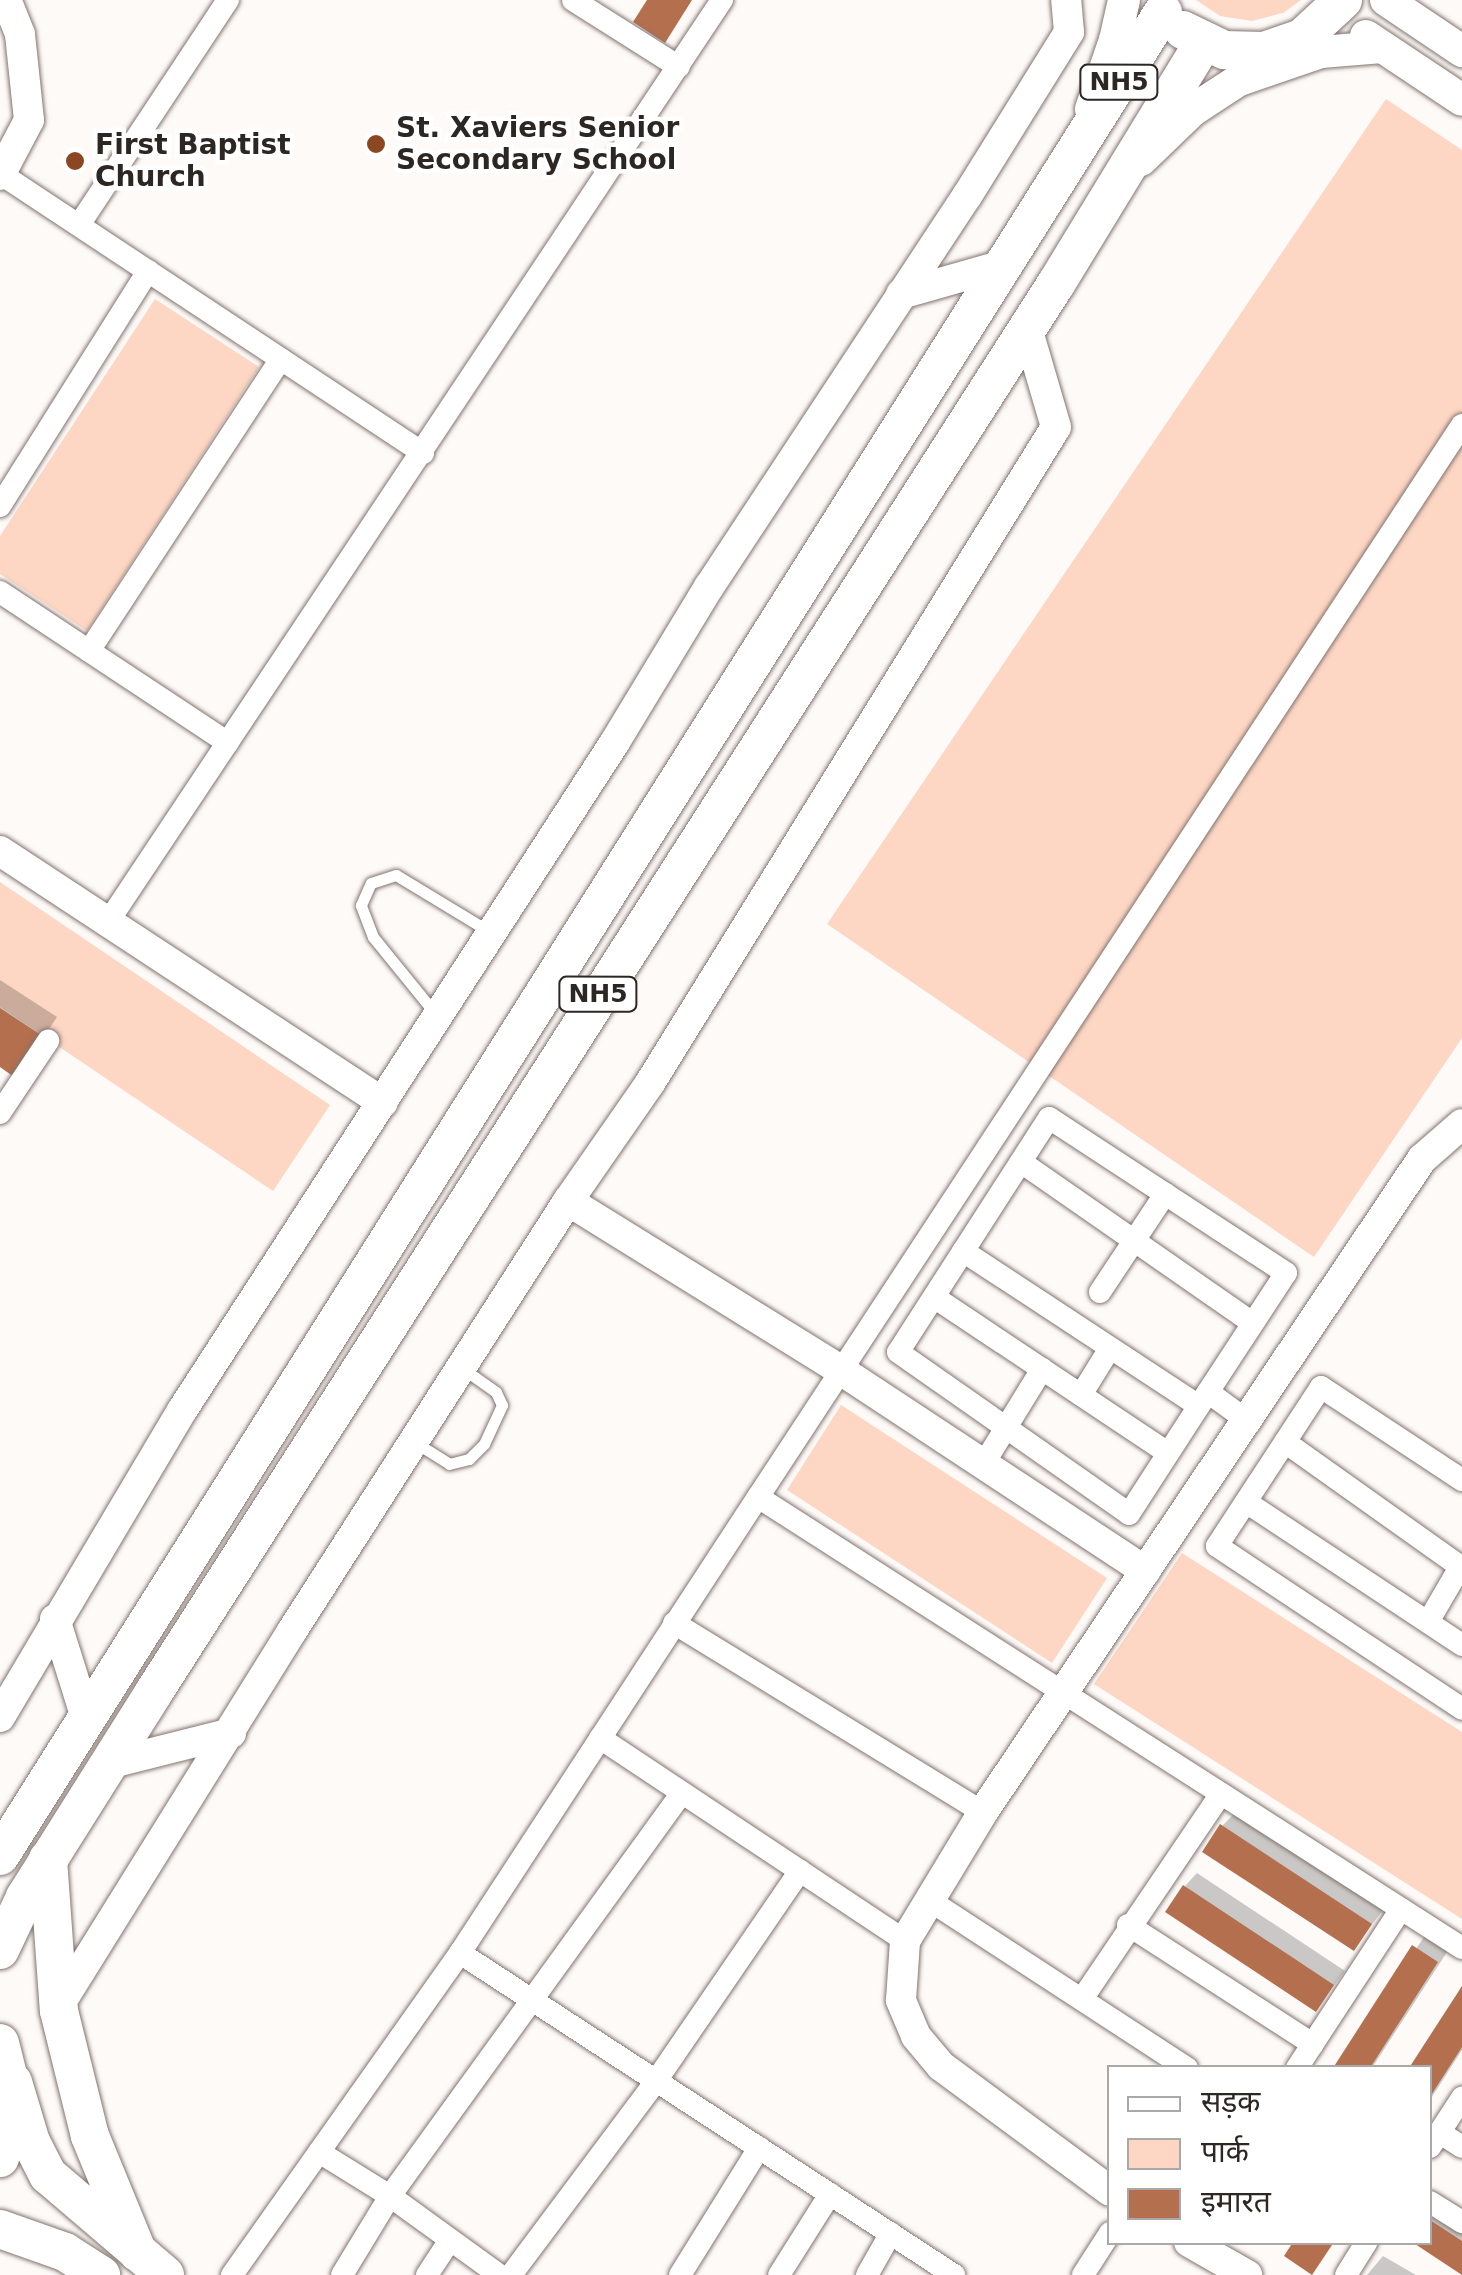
<!DOCTYPE html>
<html>
<head>
<meta charset="utf-8">
<style>
  body { margin:0 }
  #map { position:relative; width:1462px; height:2275px; overflow:hidden; background:#fdfaf8; font-family:"DejaVu Sans","Noto Sans Devanagari",sans-serif }
  div>[style] { position:absolute }
  .green>* { inset:0; background:#fdd6c4 }
  .shadow>* { inset:0; background:#0003 }
  .building>* { inset:0; background:#b46f4e }
  .roads { filter:drop-shadow(0 0 2px #82736d) drop-shadow(0 0 2px #82736d) }
  .service>* { height:11px; margin:-5.5px; padding:0 5.5px; transform-origin:5.5px; border-radius:5.5px; background:#fff }
  .minor>* { height:22px; margin:-11px; padding:0 11px; transform-origin:11px; border-radius:11px; background:#fff }
  .tertiary>* { height:30px; margin:-15px; padding:0 15px; transform-origin:15px; border-radius:15px; background:#fff }
  .secondary>* { height:32px; margin:-16px; padding:0 16px; transform-origin:16px; border-radius:16px; background:#fff }
  .primary>* { height:38px; margin:-19px; padding:0 19px; transform-origin:19px; border-radius:19px; background:#fff }
  .trunk>* { height:38px; margin:-19px; padding:0 19px; transform-origin:19px; border-radius:19px; background:#fff }
  .dots>* { width:28px; height:28px; translate:-50% -50%; box-sizing:border-box; border:5px solid #fff; border-radius:50% }
  span { translate:-50% -50%; white-space:nowrap; text-align:center; line-height:1.15; -webkit-text-stroke:9px #fff; paint-order:stroke }
  .shield-label span { padding:2px 8px; background:#fff; border:2px solid; border-radius:8px; -webkit-text-stroke-width:0 }
  .shield-label { font-size:25px; color:#2d2724; font-weight:700 }
  .poi-label { font-size:28px; color:#2d2724; font-weight:700 }
  .left { translate:0 -50%; text-align:left }
  .legend { position:absolute; left:1107px; top:2065px; width:325px; height:180px; box-sizing:border-box; background:#fff; border:2px solid #aba9a7; margin:0; padding:12px 18px; list-style:none; font-size:30px; color:#2d2724 }
  .legend li { display:flex; align-items:center; gap:20px; height:50px }
  .legend b { width:50px; border:2px solid #aba9a7 }
</style>
</head>
<body>
<div id="map">
  <div class="green">
    <i style="clip-path:polygon(1196px 0,1301px 0,1283px 13px,1252px 21px,1220px 16px)"></i>
    <i style="clip-path:polygon(1386px 99px,1462px 150px,1462px 1038px,1314px 1257px,827px 924px)"></i>
    <i style="clip-path:polygon(155px 299px,259px 367px,87px 631px,0 574px,0 536px)"></i>
    <i style="clip-path:polygon(0 882px,330px 1105px,273px 1191px,0 1007px)"></i>
    <i style="clip-path:polygon(841px 1405px,1107px 1578px,1052px 1663px,787px 1490px)"></i>
    <i style="clip-path:polygon(1182px 1553px,1462px 1732px,1462px 1919px,1094px 1684px)"></i>
  </div>
  <div class="shadow">
    <i style="clip-path:polygon(0 980px,57px 1017px,31px 1056px,0 1064px)"></i>
    <i style="clip-path:polygon(1235px 1813px,1383px 1910px,1354px 1948px,1222px 1826px)"></i>
    <i style="clip-path:polygon(1197px 1873px,1345px 1971px,1316px 2009px,1185px 1886px)"></i>
    <i style="clip-path:polygon(1426px 1934px,1449px 1949px,1372px 2068px,1336px 2068px)"></i>
    <i style="clip-path:polygon(1462px 1991px,1462px 2050px,1430px 2100px,1430px 2068px)"></i>
    <i style="clip-path:polygon(1430px 2199px,1462px 2220px,1462px 2272px,1430px 2242px)"></i>
    <i style="clip-path:polygon(1383px 2256px,1416px 2275px,1367px 2275px)"></i>
  </div>
  <div class="building">
    <i style="clip-path:polygon(647px 0,692px 0,665px 43px,633px 22px)"></i>
    <i style="clip-path:polygon(0 1008px,41px 1035px,14px 1077px,0 1067px)"></i>
    <i style="clip-path:polygon(1220px 1824px,1372px 1924px,1354px 1951px,1202px 1852px)"></i>
    <i style="clip-path:polygon(1183px 1885px,1334px 1985px,1316px 2012px,1165px 1912px)"></i>
    <i style="clip-path:polygon(1412px 1945px,1438px 1962px,1370px 2068px,1333px 2068px)"></i>
    <i style="clip-path:polygon(1462px 1986px,1462px 2047px,1430px 2097px,1430px 2068px,1409px 2068px)"></i>
    <i style="clip-path:polygon(1430px 2220px,1462px 2241px,1462px 2275px,1412px 2242px,1430px 2242px)"></i>
    <i style="clip-path:polygon(1293px 2242px,1334px 2242px,1312px 2275px,1284px 2256px)"></i>
  </div>
  <div class="roads">
    <div class="service">
      <i style="left:434px;top:1012px;width:97px;rotate:-129.1deg"></i>
      <i style="left:373px;top:937px;width:34px;rotate:-111deg"></i>
      <i style="left:361px;top:905px;width:24px;rotate:-66deg"></i>
      <i style="left:371px;top:883px;width:26px;rotate:-18deg"></i>
      <i style="left:396px;top:875px;width:110px;rotate:31.2deg"></i>
      <i style="left:416px;top:1443px;width:39px;rotate:32deg"></i>
      <i style="left:449px;top:1464px;width:21px;rotate:-14deg"></i>
      <i style="left:469px;top:1459px;width:21px;rotate:-45deg"></i>
      <i style="left:484px;top:1444px;width:43px;rotate:-65.2deg"></i>
      <i style="left:502px;top:1405px;width:14px;rotate:-115deg"></i>
      <i style="left:496px;top:1392px;width:42px;rotate:-144.8deg"></i>
    </div>
    <div class="minor">
      <i style="left:573px;top:0;width:125px;rotate:32.3deg"></i>
      <i style="left:1px;top:174px;width:506px;rotate:33.47deg"></i>
      <i style="left:79px;top:225px;width:270px;rotate:-56.5deg"></i>
      <i style="left:1462px;top:425px;width:1282px;rotate:123.29deg"></i>
      <i style="left:758px;top:1497px;width:836px;rotate:32.64deg"></i>
      <i style="left:0;top:506px;width:278px;rotate:-57.8deg"></i>
      <i style="left:0;top:592px;width:273px;rotate:33.5deg"></i>
      <i style="left:89px;top:651px;width:349px;rotate:-56.7deg"></i>
      <i style="left:108px;top:922px;width:1108px;rotate:-56.34deg"></i>
      <i style="left:0;top:1113px;width:87px;rotate:-56.3deg"></i>
      <i style="left:1021px;top:1162px;width:282px;rotate:34.8deg"></i>
      <i style="left:963px;top:1251px;width:282px;rotate:33.3deg"></i>
      <i style="left:1100px;top:1292px;width:118px;rotate:-56.4deg"></i>
      <i style="left:934px;top:1297px;width:281px;rotate:33.7deg"></i>
      <i style="left:1208px;top:1392px;width:142px;rotate:-56.8deg"></i>
      <i style="left:1286px;top:1273px;width:283px;rotate:-146.8deg"></i>
      <i style="left:1049px;top:1118px;width:278px;rotate:122.8deg"></i>
      <i style="left:898px;top:1352px;width:282px;rotate:35deg"></i>
      <i style="left:1129px;top:1514px;width:145px;rotate:-57.1deg"></i>
      <i style="left:1208px;top:1392px;width:46px;rotate:36.1deg"></i>
      <i style="left:1081px;top:1395px;width:55px;rotate:-58.3deg"></i>
      <i style="left:1285px;top:1442px;width:217px;rotate:35.4deg"></i>
      <i style="left:983px;top:1465px;width:113px;rotate:-58.4deg"></i>
      <i style="left:1462px;top:1480px;width:169px;rotate:-146.6deg"></i>
      <i style="left:1321px;top:1387px;width:190px;rotate:123.2deg"></i>
      <i style="left:1217px;top:1546px;width:294px;rotate:33.6deg"></i>
      <i style="left:1246px;top:1502px;width:259px;rotate:33.5deg"></i>
      <i style="left:1428px;top:1622px;width:64px;rotate:-59.8deg"></i>
      <i style="left:674px;top:1623px;width:362px;rotate:31.5deg"></i>
      <i style="left:600px;top:1738px;width:366px;rotate:33.6deg"></i>
      <i style="left:929px;top:1900px;width:308px;rotate:33.1deg"></i>
      <i style="left:1128px;top:1925px;width:220px;rotate:32.8deg"></i>
      <i style="left:460px;top:1953px;width:590px;rotate:33.1deg"></i>
      <i style="left:1082px;top:1999px;width:248px;rotate:-55.9deg"></i>
      <i style="left:1297px;top:2068px;width:190px;rotate:-56.8deg"></i>
      <i style="left:1439px;top:2132px;width:27px;rotate:33deg"></i>
      <i style="left:1430px;top:2147px;width:59px;rotate:-56.9deg"></i>
      <i style="left:319px;top:2152px;width:84px;rotate:31.8deg"></i>
      <i style="left:390px;top:2196px;width:135px;rotate:35.9deg"></i>
      <i style="left:1430px;top:2202px;width:38px;rotate:32deg"></i>
      <i style="left:232px;top:2275px;width:395px;rotate:-54.7deg"></i>
      <i style="left:460px;top:1953px;width:545px;rotate:-56.84deg"></i>
      <i style="left:342px;top:2275px;width:92px;rotate:-58.7deg"></i>
      <i style="left:390px;top:2196px;width:498px;rotate:-54.1deg"></i>
      <i style="left:427px;top:2275px;width:42px;rotate:-56.7deg"></i>
      <i style="left:511px;top:2275px;width:242px;rotate:-53.2deg"></i>
      <i style="left:656px;top:2081px;width:255px;rotate:-55.6deg"></i>
      <i style="left:680px;top:2275px;width:150px;rotate:-58.1deg"></i>
      <i style="left:779px;top:2275px;width:96px;rotate:-57.8deg"></i>
      <i style="left:867px;top:2275px;width:48px;rotate:-60.3deg"></i>
      <i style="left:1083px;top:2275px;width:50px;rotate:-57.3deg"></i>
      <i style="left:1346px;top:2275px;width:39px;rotate:-58deg"></i>
    </div>
    <div class="tertiary">
      <i style="left:0;top:175px;width:62px;rotate:-62.2deg"></i>
      <i style="left:29px;top:120px;width:86px;rotate:-96deg"></i>
      <i style="left:20px;top:34px;width:37px;rotate:-112deg"></i>
      <i style="left:901px;top:294px;width:106px;rotate:-15.9deg"></i>
      <i style="left:0;top:851px;width:458px;rotate:33.3deg"></i>
      <i style="left:568px;top:1201px;width:319px;rotate:31.8deg"></i>
      <i style="left:839px;top:1369px;width:367px;rotate:33.4deg"></i>
      <i style="left:55px;top:1619px;width:104px;rotate:72.6deg"></i>
      <i style="left:0;top:1717px;width:358px;rotate:-59.3deg"></i>
      <i style="left:183px;top:1409px;width:795px;rotate:-57.07deg"></i>
      <i style="left:615px;top:742px;width:181px;rotate:-58.8deg"></i>
      <i style="left:709px;top:587px;width:468px;rotate:-56.6deg"></i>
      <i style="left:967px;top:196px;width:193px;rotate:-58.1deg"></i>
      <i style="left:1069px;top:32px;width:32px;rotate:-95deg"></i>
      <i style="left:108px;top:1764px;width:127px;rotate:-14.1deg"></i>
      <i style="left:58px;top:2007px;width:443px;rotate:-58.1deg"></i>
      <i style="left:292px;top:1631px;width:511px;rotate:-57.31deg"></i>
      <i style="left:568px;top:1201px;width:144px;rotate:-55.2deg"></i>
      <i style="left:650px;top:1083px;width:771px;rotate:-58.25deg"></i>
      <i style="left:1056px;top:427px;width:103px;rotate:-106.3deg"></i>
      <i style="left:1110px;top:2191px;width:210px;rotate:-143.5deg"></i>
      <i style="left:941px;top:2066px;width:39px;rotate:-130deg"></i>
      <i style="left:916px;top:2036px;width:39px;rotate:-113deg"></i>
      <i style="left:901px;top:2000px;width:59px;rotate:-86.1deg"></i>
      <i style="left:905px;top:1941px;width:151px;rotate:-58.8deg"></i>
      <i style="left:983px;top:1812px;width:787px;rotate:-56.09deg"></i>
      <i style="left:1422px;top:1159px;width:53px;rotate:-41.2deg"></i>
      <i style="left:1189px;top:2242px;width:67px;rotate:29.6deg"></i>
    </div>
    <div class="secondary">
      <i style="left:1386px;top:0;width:92px;rotate:33.9deg"></i>
      <i style="left:1366px;top:36px;width:115px;rotate:33.7deg"></i>
      <i style="left:1091px;top:109px;width:73px;rotate:-70.8deg"></i>
      <i style="left:1115px;top:40px;width:41px;rotate:-77.3deg"></i>
      <i style="left:1141px;top:160px;width:72px;rotate:-43.9deg"></i>
      <i style="left:1193px;top:110px;width:55px;rotate:-33.1deg"></i>
      <i style="left:1239px;top:80px;width:87px;rotate:-18.9deg"></i>
      <i style="left:1321px;top:52px;width:61px;rotate:-4.7deg"></i>
    </div>
    <div class="primary">
      <i style="left:13px;top:2082px;width:63px;rotate:73.3deg"></i>
      <i style="left:31px;top:2142px;width:37px;rotate:63deg"></i>
      <i style="left:48px;top:2175px;width:154px;rotate:40.5deg"></i>
      <i style="left:0;top:2229px;width:69px;rotate:19.5deg"></i>
      <i style="left:65px;top:2252px;width:43px;rotate:32.6deg"></i>
    </div>
    <div class="trunk">
      <i style="left:1183px;top:30px;width:46px;rotate:26deg"></i>
      <i style="left:1224px;top:50px;width:40px;rotate:1.4deg"></i>
      <i style="left:1264px;top:51px;width:40px;rotate:-18.9deg"></i>
      <i style="left:1302px;top:38px;width:56px;rotate:-42.8deg"></i>
      <i style="left:0;top:1856px;width:2180px;rotate:-57.76deg"></i>
      <i style="left:48px;top:1859px;width:152px;rotate:85.9deg"></i>
      <i style="left:59px;top:2011px;width:129px;rotate:76.1deg"></i>
      <i style="left:90px;top:2136px;width:126px;rotate:67.7deg"></i>
      <i style="left:0;top:1950px;width:59px;rotate:-64.7deg"></i>
      <i style="left:25px;top:1897px;width:242px;rotate:-57.8deg"></i>
      <i style="left:154px;top:1692px;width:1672px;rotate:-57.36deg"></i>
      <i style="left:1056px;top:284px;width:284px;rotate:-58.6deg"></i>
      <i style="left:0;top:2043px;width:54px;rotate:76deg"></i>
      <i style="left:13px;top:2095px;width:24px;rotate:92deg"></i>
      <i style="left:12px;top:2119px;width:41px;rotate:107.1deg"></i>
      <i style="left:86px;top:2275px;width:12px;rotate:-9deg"></i>
    </div>
  </div>
  <div class="dots">
    <i style="left:376px;top:144px;background:#8d4622"></i>
    <i style="left:75px;top:161px;background:#8d4622"></i>
  </div>
  <div class="shield-label">
    <span style="left:1119px;top:82px">NH5</span>
    <span style="left:598px;top:994px">NH5</span>
  </div>
  <div class="poi-label">
    <span class="left" style="left:396px;top:144px">St. Xaviers Senior<br>Secondary School</span>
    <span class="left" style="left:95px;top:161px">First Baptist<br>Church</span>
  </div>
  <ul class="legend">
  <li><b style="height:12px;background:#fff"></b>सड़क</li>
  <li><b style="height:28px;background:#fdd6c4"></b>पार्क</li>
  <li><b style="height:28px;background:#b46f4e"></b>इमारत</li>
  </ul>
</div>
</body>
</html>
